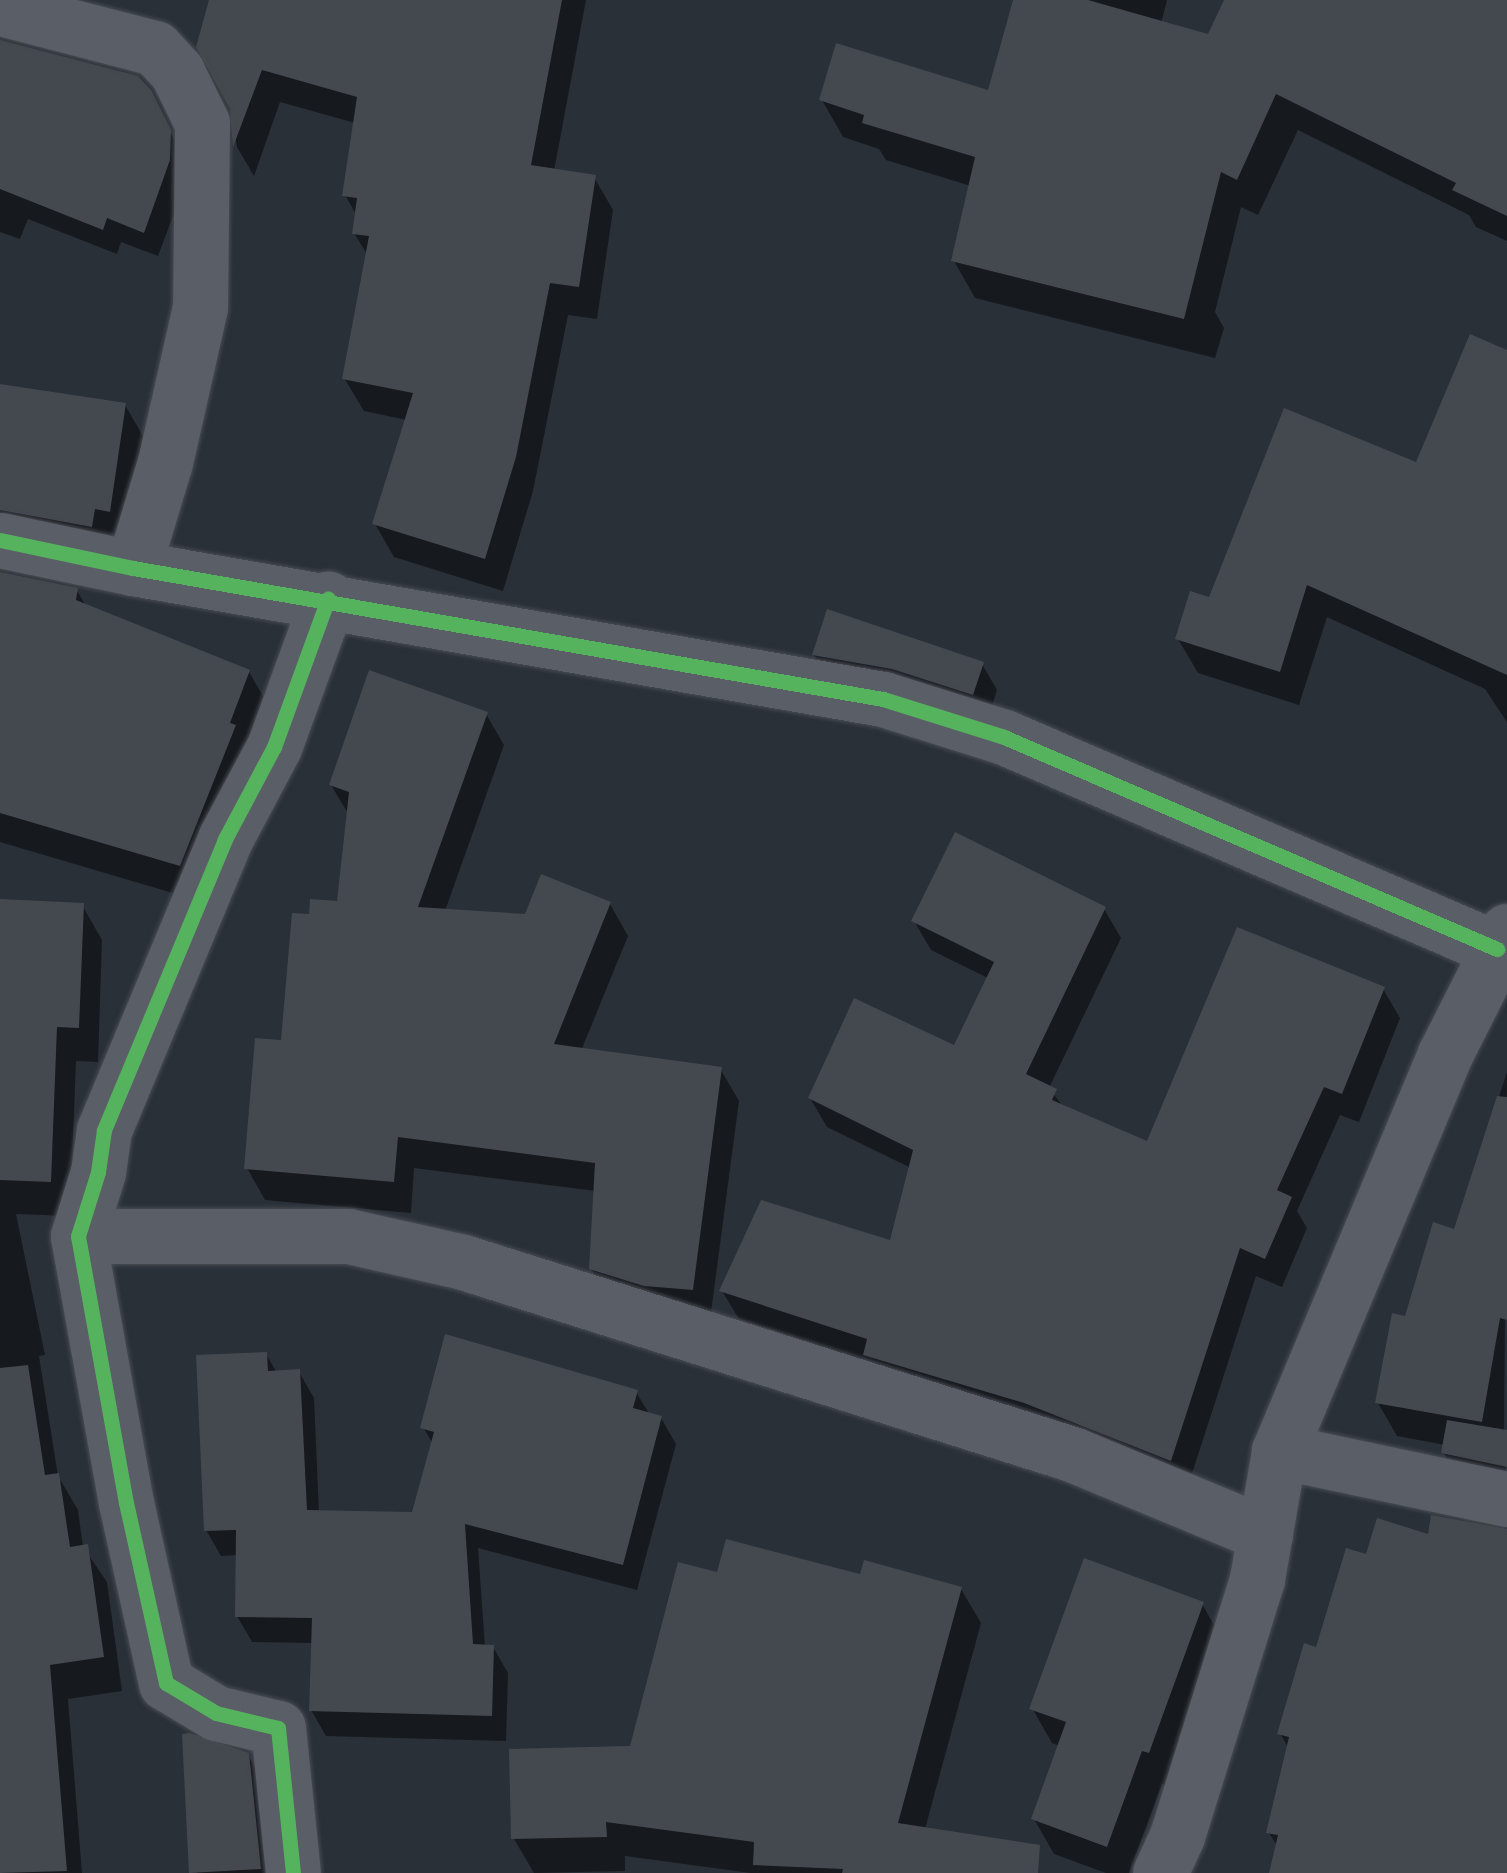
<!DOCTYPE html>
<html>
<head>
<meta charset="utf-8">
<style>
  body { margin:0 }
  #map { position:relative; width:1507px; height:1873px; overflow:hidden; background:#2a3038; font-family:"Roboto Condensed",sans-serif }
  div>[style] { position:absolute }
  .shadow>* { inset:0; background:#0007 }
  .building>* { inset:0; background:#444950 }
  .roads { filter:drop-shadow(0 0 2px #484c53) drop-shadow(0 0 2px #484c53) }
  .minor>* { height:55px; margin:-27.5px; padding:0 27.5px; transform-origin:27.5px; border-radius:27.5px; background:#5a5e66 }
  .cycleway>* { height:15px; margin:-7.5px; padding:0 7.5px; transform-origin:7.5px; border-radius:7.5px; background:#56b35d }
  span { translate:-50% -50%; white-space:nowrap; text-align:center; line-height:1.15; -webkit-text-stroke:8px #1d2633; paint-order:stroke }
</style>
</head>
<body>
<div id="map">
  <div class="shadow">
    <i style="clip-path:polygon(212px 0,586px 0,554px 171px,594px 177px,613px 210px,597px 319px,568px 315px,533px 491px,503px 591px,394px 557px,375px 524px,407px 420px,364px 411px,344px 378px,368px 256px,354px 233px,357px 216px,345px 195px,355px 123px,280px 102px,254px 176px,237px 147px)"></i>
    <i style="clip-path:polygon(1015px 0,1167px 0,1102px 255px,1227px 0,1507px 0,1507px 241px,1476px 227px,1469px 215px,1298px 130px,1258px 215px,1241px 207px,1215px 312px,1224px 328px,1215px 358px,975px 298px,954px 261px,971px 186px,886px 160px,879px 149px,843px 137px,822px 100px,989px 93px)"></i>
    <i style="clip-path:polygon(0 43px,163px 120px,178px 146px,184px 187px,158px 256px,121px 242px,117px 254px,28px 219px,20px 239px,0 232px)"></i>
    <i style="clip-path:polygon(1507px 353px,1507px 722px,1485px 689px,1327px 617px,1299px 705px,1198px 673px,1178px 639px,1210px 600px,1417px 465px)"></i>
    <i style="clip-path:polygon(0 387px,125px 405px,147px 443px,131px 548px,0 546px)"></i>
    <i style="clip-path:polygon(0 574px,77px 591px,86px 606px,249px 672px,270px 708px,200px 901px,0 842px)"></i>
    <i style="clip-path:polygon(814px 655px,982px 664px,997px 690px,988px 719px,829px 680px)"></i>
    <i style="clip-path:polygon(486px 714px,504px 745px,445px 911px,526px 917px,610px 904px,628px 936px,581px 1051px,721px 1070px,739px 1101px,710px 1320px,609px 1300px,591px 1268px,596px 1191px,414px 1168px,411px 1213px,265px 1200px,247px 1168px,283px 1043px,312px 916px,339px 904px,349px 815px,331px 785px)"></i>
    <i style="clip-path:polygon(82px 905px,102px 940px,98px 1062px,76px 1061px,70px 1216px,16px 1214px,45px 1355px,39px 1356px,58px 1476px,78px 1510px,83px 1547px,107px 1582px,122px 1691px,68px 1699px,82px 1873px,0 1873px,0 910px)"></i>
    <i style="clip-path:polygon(1104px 909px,1121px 938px,1049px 1088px,1065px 1109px,1148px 1144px,1383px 989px,1400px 1018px,1359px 1122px,1340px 1115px,1297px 1211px,1307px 1228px,1282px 1287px,1256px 1276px,1187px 1489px,869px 1362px,739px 1319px,722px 1291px,892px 1243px,911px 1168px,827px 1127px,810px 1098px,955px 1048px,988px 978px,931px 950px,914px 921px)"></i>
    <i style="clip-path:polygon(1507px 1072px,1504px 1432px,1507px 1495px,1461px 1483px,1444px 1453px,1445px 1445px,1397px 1436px,1378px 1403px,1407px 1319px,1455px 1232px)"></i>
    <i style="clip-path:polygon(266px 1354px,277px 1373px,299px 1372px,314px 1398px,319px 1513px,414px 1514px,433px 1444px,423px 1427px,636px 1392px,650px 1415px,661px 1418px,676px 1444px,637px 1590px,478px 1548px,485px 1647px,493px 1647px,508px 1673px,506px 1741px,326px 1736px,311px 1710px,314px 1643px,252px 1642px,237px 1616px,238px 1555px,221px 1556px,206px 1530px)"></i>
    <i style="clip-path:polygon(1507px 1530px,1507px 1873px,1272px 1873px,1278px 1847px,1269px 1833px,1289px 1749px,1280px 1733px,1368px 1557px)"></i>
    <i style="clip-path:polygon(719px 1576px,862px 1577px,961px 1589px,981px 1623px,925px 1829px,1016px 1873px,751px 1873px,625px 1856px,625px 1871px,534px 1873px,514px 1839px,631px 1749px)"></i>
    <i style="clip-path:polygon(1202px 1604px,1222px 1639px,1168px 1786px,1162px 1784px,1129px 1873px,1106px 1873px,1054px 1854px,1034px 1819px,1060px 1746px,1052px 1743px,1032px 1708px)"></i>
    <i style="clip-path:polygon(248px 1755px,263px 1782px,272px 1873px,197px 1873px,190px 1861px)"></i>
  </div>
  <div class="building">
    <i style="clip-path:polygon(209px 0,562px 0,531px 165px,596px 175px,579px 287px,550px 283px,516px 457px,485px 559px,372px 524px,413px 393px,342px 379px,369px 236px,352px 234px,357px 198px,342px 196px,357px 97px,262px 70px,233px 147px,230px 109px,196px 47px)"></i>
    <i style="clip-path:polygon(1013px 0,1088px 0,1208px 34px,1224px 0,1507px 0,1507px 216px,1452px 190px,1456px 183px,1276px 94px,1237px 180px,1221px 172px,1184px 319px,951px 261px,975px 157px,862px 123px,864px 115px,819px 100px,836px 43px,988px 90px)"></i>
    <i style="clip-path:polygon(0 40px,138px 76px,151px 90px,171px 130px,170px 160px,144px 233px,107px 218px,103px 230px,0 189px)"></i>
    <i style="clip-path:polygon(1470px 334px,1507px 350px,1507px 675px,1307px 585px,1280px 672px,1175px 639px,1190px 591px,1209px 597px,1284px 408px,1416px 462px)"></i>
    <i style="clip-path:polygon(0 384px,126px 403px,110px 512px,95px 509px,92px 527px,0 510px)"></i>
    <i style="clip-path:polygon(0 572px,78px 588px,76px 600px,250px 670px,230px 723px,236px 725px,180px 866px,0 813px)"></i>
    <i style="clip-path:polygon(827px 609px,984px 662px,973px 695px,892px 669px,812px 655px)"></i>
    <i style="clip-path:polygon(369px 670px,488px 712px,418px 907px,525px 914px,541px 874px,611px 902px,554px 1044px,722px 1067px,693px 1290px,644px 1286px,589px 1269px,595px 1163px,398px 1137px,394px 1182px,244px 1169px,255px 1038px,281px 1040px,292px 913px,309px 914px,310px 899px,337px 901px,349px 792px,329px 785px)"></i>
    <i style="clip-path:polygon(955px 832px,1106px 907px,1026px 1074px,1057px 1089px,1052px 1100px,1147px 1141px,1237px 927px,1385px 987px,1342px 1094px,1324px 1087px,1277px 1190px,1292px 1197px,1265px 1259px,1240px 1248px,1171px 1461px,1024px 1403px,863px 1355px,867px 1339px,719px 1291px,761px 1200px,890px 1240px,913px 1150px,808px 1098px,854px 998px,954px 1045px,994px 962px,911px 921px)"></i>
    <i style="clip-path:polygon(0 899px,84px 903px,79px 1028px,57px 1027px,51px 1182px,0 1180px)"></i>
    <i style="clip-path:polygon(1497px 1096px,1507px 1097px,1507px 1320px,1500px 1318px,1482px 1422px,1375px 1403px,1392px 1313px,1405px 1316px,1433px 1222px,1454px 1229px)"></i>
    <i style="clip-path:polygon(445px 1334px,638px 1390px,633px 1408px,662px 1416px,623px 1565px,465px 1524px,473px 1644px,494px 1645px,492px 1716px,309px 1711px,312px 1618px,235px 1617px,236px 1530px,204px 1531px,196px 1355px,267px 1352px,268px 1371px,300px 1369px,307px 1510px,412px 1512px,434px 1432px,420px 1428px)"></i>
    <i style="clip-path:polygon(28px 1365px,45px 1475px,59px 1473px,70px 1547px,88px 1544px,104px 1657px,50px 1665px,67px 1871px,0 1873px,0 1368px)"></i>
    <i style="clip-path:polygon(1447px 1420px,1507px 1430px,1507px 1467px,1441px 1453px)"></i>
    <i style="clip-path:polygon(1431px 1515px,1507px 1529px,1507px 1873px,1269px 1873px,1278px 1835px,1266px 1833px,1289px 1737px,1277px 1734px,1304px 1643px,1316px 1647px,1346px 1548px,1366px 1554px,1377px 1518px,1428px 1534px)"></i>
    <i style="clip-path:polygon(726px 1539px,860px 1574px,864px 1560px,962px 1587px,898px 1823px,1040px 1845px,1038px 1873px,842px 1873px,843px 1869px,753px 1865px,754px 1842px,606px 1822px,607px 1837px,511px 1839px,509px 1749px,630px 1746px,678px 1562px,717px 1572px)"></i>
    <i style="clip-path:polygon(1084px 1558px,1204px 1602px,1149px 1753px,1142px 1751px,1107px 1847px,1031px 1819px,1066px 1722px,1029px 1709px)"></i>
    <i style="clip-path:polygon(189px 1733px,249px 1753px,261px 1869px,189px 1873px,182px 1734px)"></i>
  </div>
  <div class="roads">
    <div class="minor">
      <i style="left:0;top:8px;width:160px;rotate:14.5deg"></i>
      <i style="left:155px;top:48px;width:33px;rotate:47deg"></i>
      <i style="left:177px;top:72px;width:57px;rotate:63.9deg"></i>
      <i style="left:202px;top:123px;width:184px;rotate:90.6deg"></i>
      <i style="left:200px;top:307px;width:159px;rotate:102.7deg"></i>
      <i style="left:165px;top:462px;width:111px;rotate:106.8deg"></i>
      <i style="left:0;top:540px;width:136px;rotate:11.9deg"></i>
      <i style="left:133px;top:568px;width:761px;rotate:9.91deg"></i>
      <i style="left:883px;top:699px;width:127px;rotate:17.4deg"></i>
      <i style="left:1004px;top:737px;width:537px;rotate:23.27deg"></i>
      <i style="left:78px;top:1236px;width:270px"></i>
      <i style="left:348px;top:1236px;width:118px;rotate:12.7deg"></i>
      <i style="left:463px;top:1262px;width:639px;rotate:17.5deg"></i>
      <i style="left:1072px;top:1454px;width:209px;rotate:22.5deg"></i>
      <i style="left:1279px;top:1451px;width:233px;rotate:11.9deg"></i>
      <i style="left:293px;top:1873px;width:146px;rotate:-95.9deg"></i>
      <i style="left:278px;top:1728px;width:64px;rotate:-166.4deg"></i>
      <i style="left:216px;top:1713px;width:58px;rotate:-149deg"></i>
      <i style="left:166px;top:1683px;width:184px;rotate:-102.5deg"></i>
      <i style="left:126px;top:1503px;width:271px;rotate:-100.2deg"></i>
      <i style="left:78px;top:1236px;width:67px;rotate:-72.6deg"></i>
      <i style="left:98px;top:1172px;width:42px;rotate:-81.9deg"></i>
      <i style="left:104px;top:1130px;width:315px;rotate:-67.4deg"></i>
      <i style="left:225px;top:839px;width:104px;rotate:-62deg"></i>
      <i style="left:274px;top:747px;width:158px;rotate:-70deg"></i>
      <i style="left:1160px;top:1873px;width:41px;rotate:-65.3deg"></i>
      <i style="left:1177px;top:1836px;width:269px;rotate:-72.7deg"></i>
      <i style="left:1257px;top:1579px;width:130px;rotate:-80.2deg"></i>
      <i style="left:1279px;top:1451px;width:430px;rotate:-67.3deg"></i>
      <i style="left:1445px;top:1054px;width:138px;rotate:-63.2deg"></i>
    </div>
  </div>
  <div class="cycleway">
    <i style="left:0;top:540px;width:136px;rotate:11.9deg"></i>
    <i style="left:133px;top:568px;width:761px;rotate:9.91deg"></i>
    <i style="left:883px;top:699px;width:127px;rotate:17.4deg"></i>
    <i style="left:1004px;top:737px;width:537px;rotate:23.27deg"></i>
    <i style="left:293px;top:1873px;width:146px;rotate:-95.9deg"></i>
    <i style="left:278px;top:1728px;width:64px;rotate:-166.4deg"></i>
    <i style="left:216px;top:1713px;width:58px;rotate:-149deg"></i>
    <i style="left:166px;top:1683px;width:184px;rotate:-102.5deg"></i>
    <i style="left:126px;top:1503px;width:271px;rotate:-100.2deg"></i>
    <i style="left:78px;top:1236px;width:67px;rotate:-72.6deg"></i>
    <i style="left:98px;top:1172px;width:42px;rotate:-81.9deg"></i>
    <i style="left:104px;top:1130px;width:315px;rotate:-67.4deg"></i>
    <i style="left:225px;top:839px;width:104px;rotate:-62deg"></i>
    <i style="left:274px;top:747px;width:158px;rotate:-70deg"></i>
  </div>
</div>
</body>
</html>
